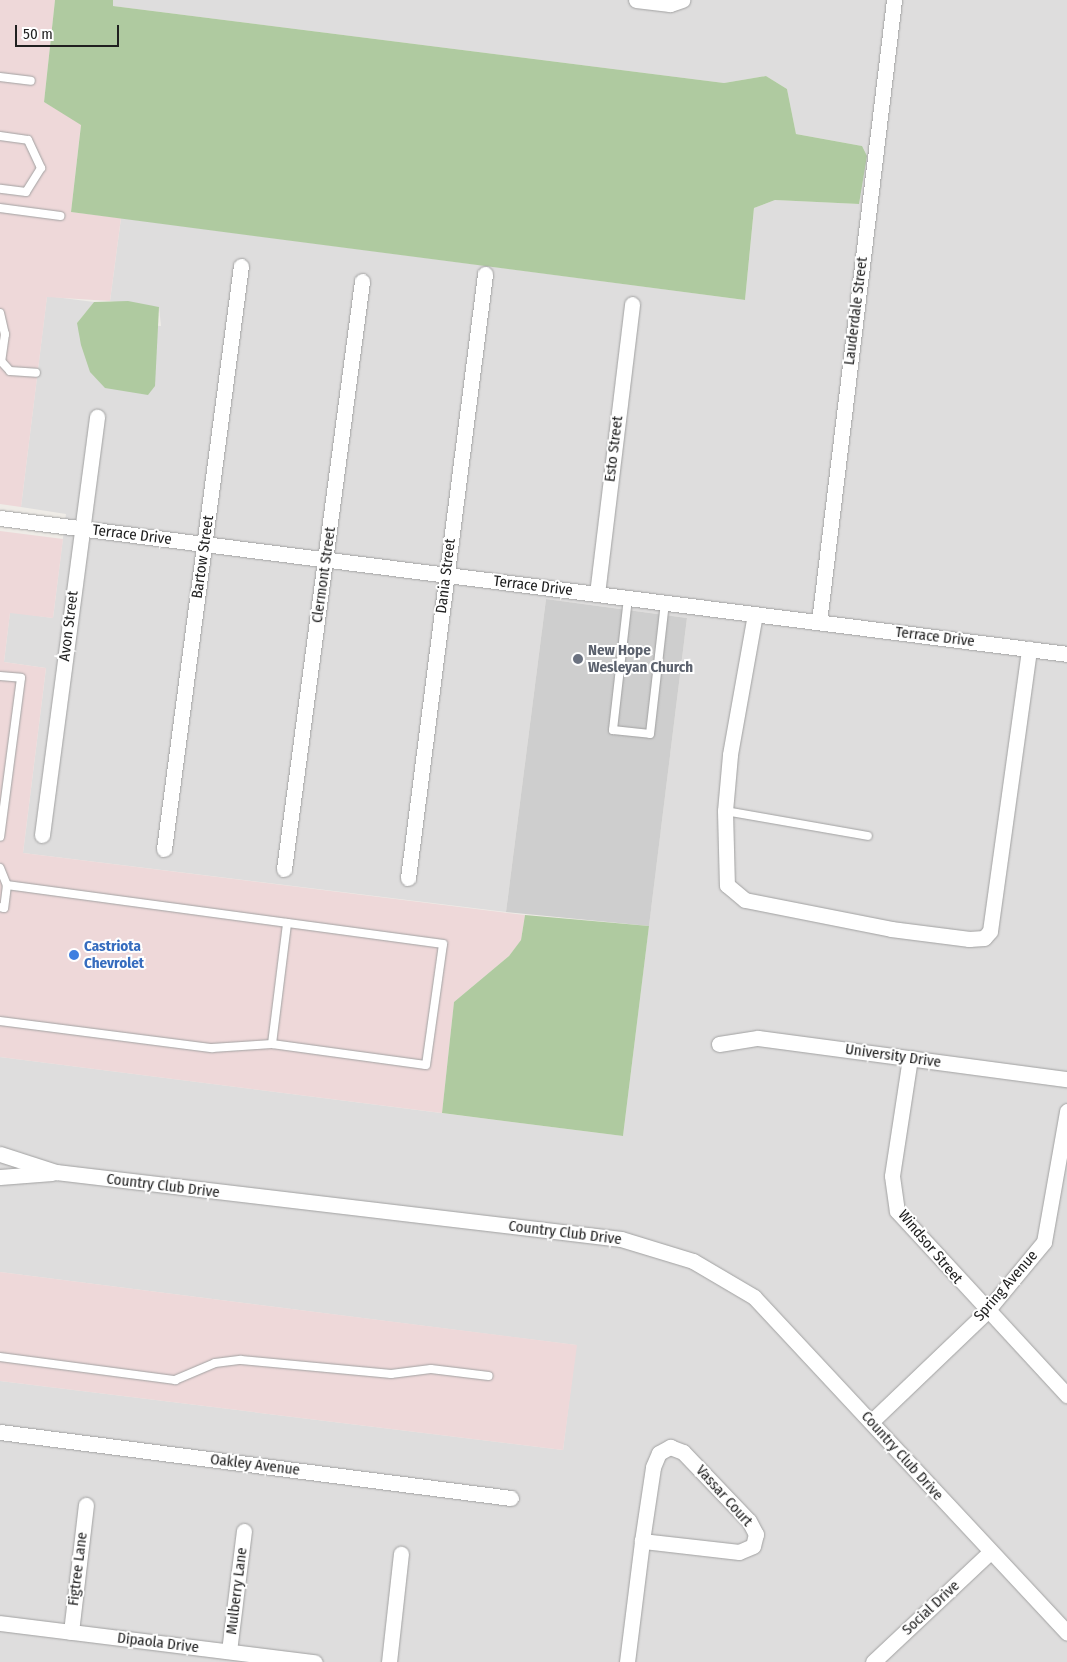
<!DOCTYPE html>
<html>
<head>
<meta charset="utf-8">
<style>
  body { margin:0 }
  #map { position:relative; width:1067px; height:1662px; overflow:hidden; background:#efece7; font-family:"Fira Sans Condensed",sans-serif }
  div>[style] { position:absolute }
  .residential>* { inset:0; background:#dedddd }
  .commercial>* { inset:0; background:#eed8d9 }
  .religious>* { inset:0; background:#cecece }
  .forest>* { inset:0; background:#afcaa0 }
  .roads { filter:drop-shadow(0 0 1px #a1a1a1) drop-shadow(0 0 1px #a1a1a1) }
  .service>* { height:8px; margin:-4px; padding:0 4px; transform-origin:4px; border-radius:4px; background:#fff }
  .minor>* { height:15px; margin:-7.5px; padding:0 7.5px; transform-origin:7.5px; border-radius:7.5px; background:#fff }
  .dots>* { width:14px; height:14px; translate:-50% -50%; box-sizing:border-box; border:2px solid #fff; border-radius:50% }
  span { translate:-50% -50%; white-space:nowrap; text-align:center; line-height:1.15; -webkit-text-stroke:4px #fff; paint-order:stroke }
  .street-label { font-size:15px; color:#202020 }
  .worship-label { font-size:15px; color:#5b616d; font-weight:700 }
  .left { translate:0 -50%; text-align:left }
  .shop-label { font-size:15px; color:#366cbe; font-weight:700 }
  .scale { position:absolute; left:15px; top:25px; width:104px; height:22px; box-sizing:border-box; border:2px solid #202020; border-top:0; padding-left:6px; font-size:15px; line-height:18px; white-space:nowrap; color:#202020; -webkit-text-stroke:4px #fff; paint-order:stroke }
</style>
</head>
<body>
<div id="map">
  <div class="residential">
    <i style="clip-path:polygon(113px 0,1067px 0,1067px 1662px,0 1662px,0 1381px,563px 1450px,576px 1345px,0 1272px,0 1057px,623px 1136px,687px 618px,546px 599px,506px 912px,23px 853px,46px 668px,4px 662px,10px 612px,53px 618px,66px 514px,21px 507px,47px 296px,94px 302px,77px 323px,161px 326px,159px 307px,110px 301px,121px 218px,745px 300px,754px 208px,775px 200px,859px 204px,862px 146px,796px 134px,787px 89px,766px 76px,724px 83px,113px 6px)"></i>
  </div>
  <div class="commercial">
    <i style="clip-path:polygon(0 0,55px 0,44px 102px,81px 124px,71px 212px,121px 218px,110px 301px,47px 297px,21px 507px,0 504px)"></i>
    <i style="clip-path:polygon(0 531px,63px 539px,53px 618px,10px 613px,4px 662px,46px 668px,23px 853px,525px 915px,521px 940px,509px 956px,454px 1002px,442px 1113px,0 1057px)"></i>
    <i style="clip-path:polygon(0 1272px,577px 1345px,563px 1450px,0 1381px)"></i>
  </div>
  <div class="religious">
    <i style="clip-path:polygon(546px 599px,687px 618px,649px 926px,506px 912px)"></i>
  </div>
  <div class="forest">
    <i style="clip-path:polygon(55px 0,113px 0,113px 6px,724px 83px,766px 76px,787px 89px,796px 134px,862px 146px,867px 156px,859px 204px,775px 200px,754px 208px,745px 300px,71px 212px,81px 125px,44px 102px)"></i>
    <i style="clip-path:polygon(128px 301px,159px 307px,155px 386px,148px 395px,105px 388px,90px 372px,81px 345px,77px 323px,94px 302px)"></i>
    <i style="clip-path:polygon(525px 915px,649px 926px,623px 1136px,442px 1113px,454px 1002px,509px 956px,521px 940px)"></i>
  </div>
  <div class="roads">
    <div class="service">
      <i style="left:0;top:77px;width:31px;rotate:7deg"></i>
      <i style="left:0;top:136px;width:28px;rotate:8deg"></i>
      <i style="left:28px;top:140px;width:31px;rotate:65deg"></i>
      <i style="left:41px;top:168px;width:28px;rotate:122deg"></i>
      <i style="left:26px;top:192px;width:26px;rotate:-173deg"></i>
      <i style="left:0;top:208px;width:61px;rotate:7.6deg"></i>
      <i style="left:0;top:313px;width:22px;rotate:77deg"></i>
      <i style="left:5px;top:334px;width:27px;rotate:98deg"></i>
      <i style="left:1px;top:361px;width:13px;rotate:48deg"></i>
      <i style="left:10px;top:371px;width:26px;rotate:4deg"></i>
      <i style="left:628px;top:598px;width:133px;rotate:96.5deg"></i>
      <i style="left:613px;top:730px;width:37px;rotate:6deg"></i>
      <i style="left:650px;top:734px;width:132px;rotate:-83.5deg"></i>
      <i style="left:0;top:676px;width:21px;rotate:5deg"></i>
      <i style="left:21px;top:678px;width:160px;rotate:97.5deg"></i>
      <i style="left:725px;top:811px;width:145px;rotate:9.9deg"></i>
      <i style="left:0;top:868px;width:18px;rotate:68deg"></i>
      <i style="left:7px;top:885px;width:23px;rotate:97deg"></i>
      <i style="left:4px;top:908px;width:4px;rotate:-166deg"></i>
      <i style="left:0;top:1021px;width:214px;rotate:7.3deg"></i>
      <i style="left:212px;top:1048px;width:60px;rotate:-3.8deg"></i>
      <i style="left:272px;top:1044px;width:155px;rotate:7.8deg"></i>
      <i style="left:426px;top:1065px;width:122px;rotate:-82deg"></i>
      <i style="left:443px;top:944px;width:440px;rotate:-172.3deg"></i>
      <i style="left:272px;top:1044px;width:122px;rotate:-82.9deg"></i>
      <i style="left:0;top:1357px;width:177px;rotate:7.5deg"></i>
      <i style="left:175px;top:1380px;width:43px;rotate:-23deg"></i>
      <i style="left:215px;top:1363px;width:26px;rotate:-7deg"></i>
      <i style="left:241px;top:1360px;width:151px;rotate:5.3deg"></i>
      <i style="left:391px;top:1374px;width:40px;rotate:-7.1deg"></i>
      <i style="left:431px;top:1369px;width:58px;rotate:6.9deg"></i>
    </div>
    <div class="minor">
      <i style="left:636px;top:0;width:34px;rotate:7deg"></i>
      <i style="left:670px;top:4px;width:13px;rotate:-18deg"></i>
      <i style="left:0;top:518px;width:1076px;rotate:7.26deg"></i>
      <i style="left:597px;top:594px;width:292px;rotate:-83.1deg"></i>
      <i style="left:755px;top:614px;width:143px;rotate:100.1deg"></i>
      <i style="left:730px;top:755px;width:56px;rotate:95.1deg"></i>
      <i style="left:725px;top:811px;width:74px;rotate:88.5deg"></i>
      <i style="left:727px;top:885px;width:23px;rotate:40deg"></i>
      <i style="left:745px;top:900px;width:149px;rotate:11.2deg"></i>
      <i style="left:891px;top:929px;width:79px;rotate:7.3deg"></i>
      <i style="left:969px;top:939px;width:15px;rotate:-4deg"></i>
      <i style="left:984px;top:938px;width:9px;rotate:-49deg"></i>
      <i style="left:990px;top:931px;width:285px;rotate:-82.1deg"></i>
      <i style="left:819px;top:622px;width:627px;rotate:-83.12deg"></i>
      <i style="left:42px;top:835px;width:422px;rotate:-82.5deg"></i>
      <i style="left:164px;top:849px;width:588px;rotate:-82.48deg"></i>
      <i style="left:284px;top:869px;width:593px;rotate:-82.44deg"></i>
      <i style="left:408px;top:878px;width:609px;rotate:-82.73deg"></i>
      <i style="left:719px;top:1044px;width:39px;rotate:-9deg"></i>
      <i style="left:758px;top:1038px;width:312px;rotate:7.6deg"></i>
      <i style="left:910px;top:1058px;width:119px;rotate:98.7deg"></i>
      <i style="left:892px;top:1176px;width:35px;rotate:82deg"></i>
      <i style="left:897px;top:1211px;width:251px;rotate:47.3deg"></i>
      <i style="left:0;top:1154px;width:59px;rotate:17.8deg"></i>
      <i style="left:56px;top:1172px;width:569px;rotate:6.76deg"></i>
      <i style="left:621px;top:1239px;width:75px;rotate:17deg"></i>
      <i style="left:693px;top:1261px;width:71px;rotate:30.5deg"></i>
      <i style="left:754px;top:1297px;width:459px;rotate:47deg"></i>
      <i style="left:0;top:1177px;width:52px;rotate:-4.4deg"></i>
      <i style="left:872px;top:1421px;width:158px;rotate:-43.7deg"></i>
      <i style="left:986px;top:1312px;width:91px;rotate:-50.4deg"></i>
      <i style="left:1044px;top:1242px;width:133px;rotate:-80deg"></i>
      <i style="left:0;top:1432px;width:515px;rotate:7.36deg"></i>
      <i style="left:0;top:1623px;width:317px;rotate:7.1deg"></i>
      <i style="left:71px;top:1632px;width:128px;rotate:-83.3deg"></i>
      <i style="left:229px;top:1651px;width:121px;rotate:-82.9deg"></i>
      <i style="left:389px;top:1662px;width:109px;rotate:-83.7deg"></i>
      <i style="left:627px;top:1662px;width:122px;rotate:-82.9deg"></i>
      <i style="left:642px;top:1541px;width:75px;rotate:-81.5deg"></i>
      <i style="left:653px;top:1467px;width:15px;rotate:-67deg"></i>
      <i style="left:659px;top:1453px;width:13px;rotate:-29deg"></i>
      <i style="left:670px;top:1447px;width:14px;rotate:21deg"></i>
      <i style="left:683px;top:1452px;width:95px;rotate:46.3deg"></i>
      <i style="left:749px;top:1521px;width:15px;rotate:62deg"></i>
      <i style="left:756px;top:1534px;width:12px;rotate:104deg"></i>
      <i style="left:753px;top:1546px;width:15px;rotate:157deg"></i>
      <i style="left:739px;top:1552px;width:98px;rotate:-173.5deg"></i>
      <i style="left:873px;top:1662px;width:159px;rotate:-43.2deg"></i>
    </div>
  </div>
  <div class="dots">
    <i style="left:578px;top:659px;background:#6b7280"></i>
    <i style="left:74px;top:955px;background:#3f7fe0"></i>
  </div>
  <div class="street-label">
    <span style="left:856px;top:311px;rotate:-83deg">Lauderdale Street</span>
    <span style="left:614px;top:449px;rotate:-83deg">Esto Street</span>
    <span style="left:132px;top:535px;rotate:7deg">Terrace Drive</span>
    <span style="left:203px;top:557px;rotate:-82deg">Bartow Street</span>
    <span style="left:324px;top:575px;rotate:-82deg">Clermont Street</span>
    <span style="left:446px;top:576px;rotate:-83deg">Dania Street</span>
    <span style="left:533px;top:586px;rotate:7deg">Terrace Drive</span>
    <span style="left:69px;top:626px;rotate:-83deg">Avon Street</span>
    <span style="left:935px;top:637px;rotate:7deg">Terrace Drive</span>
    <span style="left:893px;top:1056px;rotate:8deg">University Drive</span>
    <span style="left:163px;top:1186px;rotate:7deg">Country Club Drive</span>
    <span style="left:565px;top:1233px;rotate:7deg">Country Club Drive</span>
    <span style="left:930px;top:1247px;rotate:50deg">Windsor Street</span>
    <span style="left:1006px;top:1286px;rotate:-49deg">Spring Avenue</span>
    <span style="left:902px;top:1456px;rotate:48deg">Country Club Drive</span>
    <span style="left:255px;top:1465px;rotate:7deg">Oakley Avenue</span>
    <span style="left:724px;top:1496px;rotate:48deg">Vassar Court</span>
    <span style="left:78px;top:1569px;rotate:-83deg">Figtree Lane</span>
    <span style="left:237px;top:1591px;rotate:-83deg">Mulberry Lane</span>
    <span style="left:931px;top:1608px;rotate:-43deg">Social Drive</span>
    <span style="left:158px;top:1643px;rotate:7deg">Dipaola Drive</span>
  </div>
  <div class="worship-label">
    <span class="left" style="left:588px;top:659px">New Hope<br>Wesleyan Church</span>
  </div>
  <div class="shop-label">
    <span class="left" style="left:84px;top:955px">Castriota<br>Chevrolet</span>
  </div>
  <div class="scale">50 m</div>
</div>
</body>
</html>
